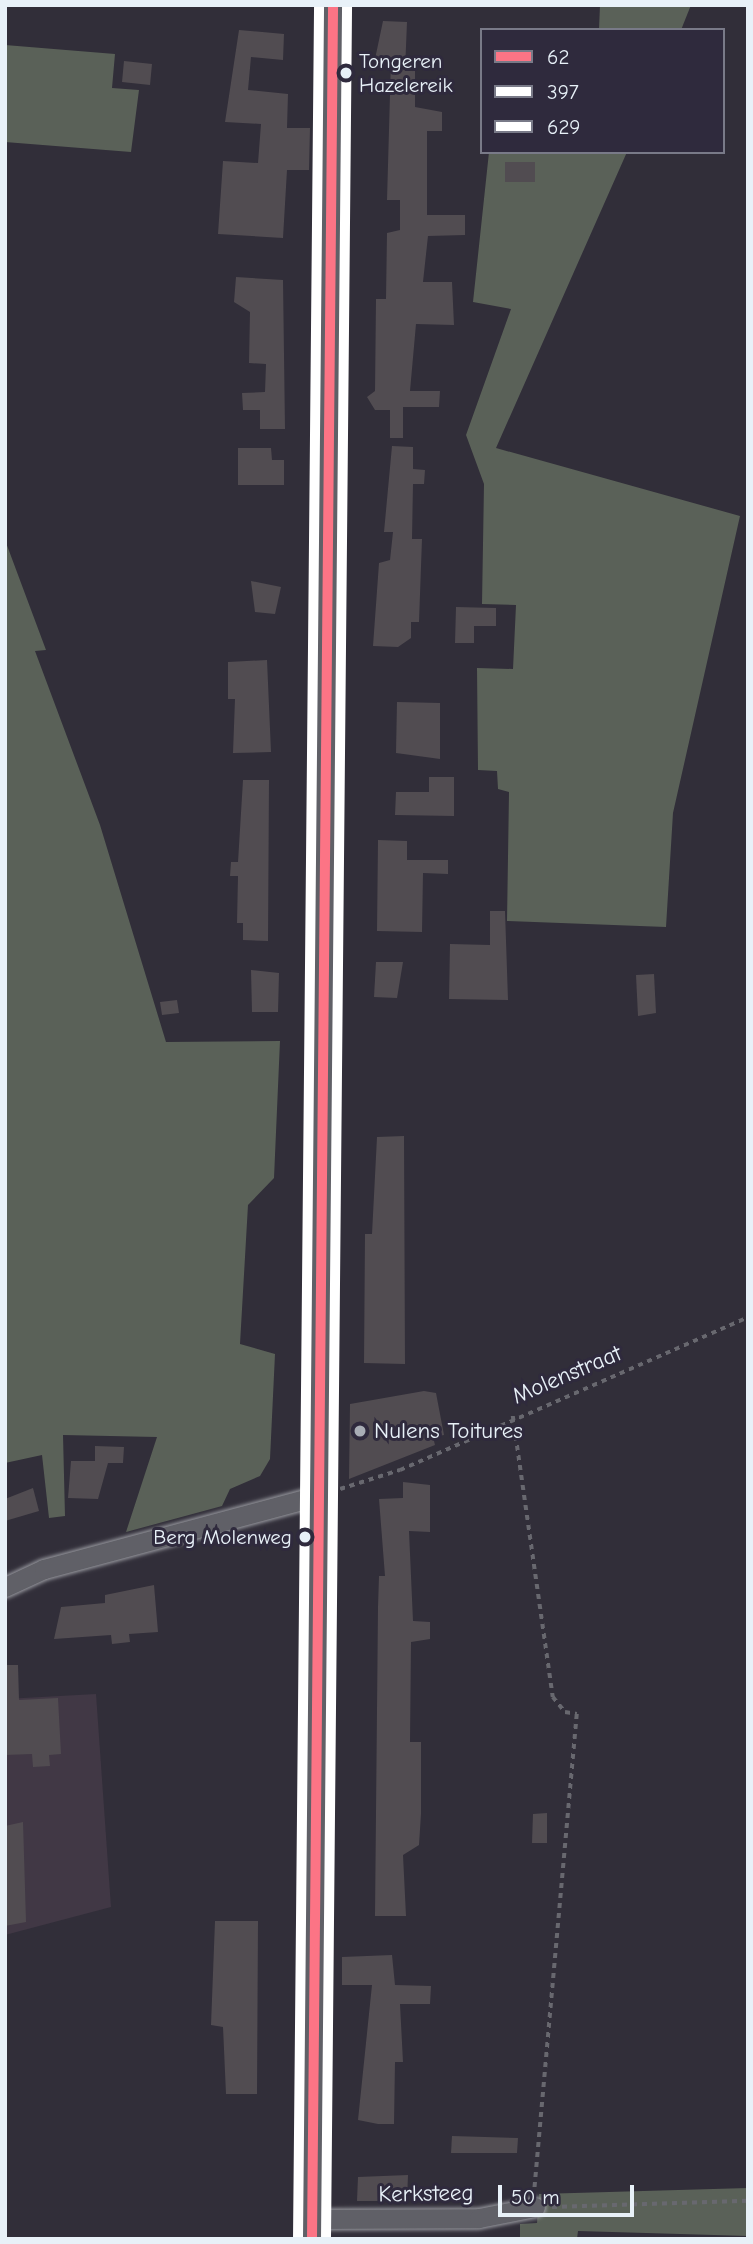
<!DOCTYPE html>
<html>
<head>
<meta charset="utf-8">
<style>
  body { margin:0 }
  #map { position:relative; width:753px; height:2244px; overflow:hidden; background:#312e39; font-family:"Comic Neue",sans-serif }
  div>[style] { position:absolute }
  .built>* { inset:0; background:#413845 }
  .green>* { inset:0; background:#5a6158 }
  .building>* { inset:0; background:#514c51 }
  .path>* { height:3.5px; margin-top:-1.75px; transform-origin:0; background:repeating-linear-gradient(90deg,#68686f 0 5px,transparent 0 10px) }
  .roads { filter:drop-shadow(0 0 2px #98999f) drop-shadow(0 0 2px #98999f) }
  .minor>* { height:19px; margin:-9.5px; padding:0 9.5px; transform-origin:9.5px; border-radius:9.5px; background:#606067 }
  .major>* { height:24px; margin:-12px; padding:0 12px; transform-origin:12px; border-radius:12px; background:#606067 }
  .bus-1>* { height:10px; margin:-5px; padding:0 5px; transform-origin:5px; border-radius:5px; background:#fc7485 }
  .bus-2>* { height:10px; margin:-5px; padding:0 5px; transform-origin:5px; border-radius:5px; background:#fff }
  .bus-3>* { height:10px; margin:-5px; padding:0 5px; transform-origin:5px; border-radius:5px; background:#fff }
  .dots>* { width:19px; height:19px; translate:-50% -50%; box-sizing:border-box; border:4px solid #2f2a3d; border-radius:50% }
  span { translate:-50% -50%; white-space:nowrap; text-align:center; line-height:1.15; -webkit-text-stroke:6px #2f2a3d; paint-order:stroke }
  .bus-label { font-size:21px; color:#e8f1f8 }
  .left { translate:0 -50%; text-align:left }
  .right { translate:-100% -50%; text-align:right }
  .street-label { font-size:23px; color:#e8f1f8 }
  .poi-label { font-size:23px; color:#e8f1f8 }
  .frame { position:absolute; inset:0; border:7px solid #e8f1f8; pointer-events:none }
  .legend { position:absolute; left:480px; top:28px; width:245px; height:126px; box-sizing:border-box; background:#2f2a3d; border:2px solid #797a88; margin:0; padding:9px 12px; list-style:none; font-size:21px; color:#e8f1f8 }
  .legend li { display:flex; align-items:center; gap:14px; height:35px }
  .legend b { width:35px; border:2px solid #797a88 }
  .scale { position:absolute; left:498px; top:2185px; width:136px; height:32px; box-sizing:border-box; border:4px solid #e8f1f8; border-top:0; padding-left:9px; font-size:21px; line-height:24px; white-space:nowrap; color:#e8f1f8; -webkit-text-stroke:5px #2f2a3d; paint-order:stroke }
</style>
</head>
<body>
<div id="map">
  <div class="built">
    <i style="clip-path:polygon(96px 1694px,111px 1907px,5px 1935px,5px 1699px)"></i>
  </div>
  <div class="green">
    <i style="clip-path:polygon(600px 5px,691px 5px,681px 30px,599px 30px)"></i>
    <i style="clip-path:polygon(5px 45px,115px 54px,112px 88px,139px 90px,131px 152px,5px 142px)"></i>
    <i style="clip-path:polygon(489px 152px,627px 152px,496px 448px,740px 516px,673px 813px,666px 927px,507px 921px,509px 792px,498px 789px,497px 771px,478px 770px,477px 668px,513px 669px,516px 605px,482px 604px,484px 484px,466px 435px,511px 309px,473px 302px)"></i>
    <i style="clip-path:polygon(5px 540px,46px 650px,35px 651px,100px 825px,166px 1042px,280px 1041px,274px 1178px,248px 1205px,240px 1344px,275px 1354px,270px 1459px,260px 1476px,230px 1489px,222px 1506px,126px 1532px,157px 1437px,63px 1435px,65px 1516px,49px 1518px,42px 1455px,5px 1463px)"></i>
    <i style="clip-path:polygon(748px 2188px,748px 2236px,578px 2231px,577px 2239px,520px 2239px,520px 2224px,537px 2223px,539px 2194px)"></i>
  </div>
  <div class="building">
    <i style="clip-path:polygon(383px 21px,407px 22px,405px 71px,415px 71px,415px 107px,442px 112px,442px 131px,427px 131px,427px 215px,465px 215px,465px 235px,428px 236px,423px 282px,452px 282px,454px 325px,416px 324px,410px 391px,440px 391px,439px 407px,403px 407px,403px 438px,390px 438px,390px 410px,375px 410px,367px 397px,375px 391px,376px 299px,386px 299px,387px 233px,400px 230px,400px 200px,387px 200px,391px 59px,375px 59px)"></i>
    <i style="clip-path:polygon(239px 30px,284px 34px,283px 60px,251px 57px,248px 90px,288px 94px,287px 128px,310px 128px,309px 170px,287px 170px,283px 238px,218px 234px,223px 161px,258px 163px,261px 124px,225px 122px)"></i>
    <i style="clip-path:polygon(124px 61px,152px 64px,150px 85px,122px 82px)"></i>
    <i style="clip-path:polygon(505px 162px,535px 162px,535px 182px,505px 182px)"></i>
    <i style="clip-path:polygon(236px 277px,283px 280px,285px 429px,260px 429px,260px 410px,243px 410px,242px 393px,265px 392px,266px 364px,249px 363px,250px 312px,234px 302px)"></i>
    <i style="clip-path:polygon(392px 446px,413px 447px,413px 469px,425px 470px,424px 484px,413px 484px,412px 539px,422px 539px,419px 622px,411px 622px,411px 638px,398px 647px,373px 646px,379px 563px,390px 560px,393px 532px,384px 532px)"></i>
    <i style="clip-path:polygon(238px 448px,271px 448px,272px 460px,284px 460px,284px 485px,238px 485px)"></i>
    <i style="clip-path:polygon(251px 581px,281px 587px,275px 614px,255px 612px)"></i>
    <i style="clip-path:polygon(456px 607px,496px 608px,496px 626px,474px 626px,474px 643px,455px 643px)"></i>
    <i style="clip-path:polygon(267px 660px,271px 752px,233px 753px,235px 699px,228px 699px,228px 662px)"></i>
    <i style="clip-path:polygon(397px 702px,440px 703px,440px 759px,396px 753px)"></i>
    <i style="clip-path:polygon(429px 777px,454px 777px,454px 816px,395px 815px,396px 792px,429px 792px)"></i>
    <i style="clip-path:polygon(243px 780px,269px 780px,268px 941px,243px 940px,243px 923px,237px 923px,238px 876px,230px 876px,231px 862px,238px 862px)"></i>
    <i style="clip-path:polygon(378px 840px,407px 841px,407px 860px,448px 860px,448px 874px,423px 873px,422px 932px,377px 931px)"></i>
    <i style="clip-path:polygon(490px 911px,505px 911px,508px 1000px,449px 999px,450px 944px,490px 945px)"></i>
    <i style="clip-path:polygon(376px 962px,403px 962px,397px 998px,374px 997px)"></i>
    <i style="clip-path:polygon(251px 970px,279px 973px,278px 1012px,252px 1012px)"></i>
    <i style="clip-path:polygon(654px 974px,656px 1013px,638px 1016px,636px 975px)"></i>
    <i style="clip-path:polygon(177px 1000px,179px 1013px,162px 1015px,160px 1002px)"></i>
    <i style="clip-path:polygon(404px 1136px,405px 1364px,364px 1363px,365px 1234px,372px 1234px,377px 1137px)"></i>
    <i style="clip-path:polygon(424px 1391px,436px 1393px,444px 1435px,433px 1437px,435px 1445px,349px 1479px,350px 1404px)"></i>
    <i style="clip-path:polygon(95px 1446px,124px 1447px,123px 1463px,108px 1463px,98px 1499px,68px 1498px,71px 1461px,95px 1461px)"></i>
    <i style="clip-path:polygon(403px 1482px,430px 1485px,430px 1532px,409px 1531px,413px 1621px,430px 1622px,430px 1639px,411px 1642px,410px 1742px,421px 1742px,421px 1814px,419px 1845px,403px 1855px,406px 1916px,375px 1916px,378px 1607px,379px 1576px,385px 1576px,379px 1499px,403px 1498px)"></i>
    <i style="clip-path:polygon(33px 1488px,39px 1511px,5px 1521px,5px 1499px)"></i>
    <i style="clip-path:polygon(154px 1585px,158px 1632px,129px 1634px,130px 1642px,112px 1644px,111px 1635px,54px 1639px,61px 1607px,105px 1603px,105px 1595px)"></i>
    <i style="clip-path:polygon(5px 1665px,18px 1665px,19px 1700px,58px 1698px,61px 1754px,49px 1755px,50px 1766px,33px 1767px,32px 1754px,5px 1755px)"></i>
    <i style="clip-path:polygon(547px 1813px,547px 1843px,532px 1843px,533px 1814px)"></i>
    <i style="clip-path:polygon(23px 1822px,26px 1922px,5px 1926px,5px 1826px)"></i>
    <i style="clip-path:polygon(215px 1921px,258px 1921px,257px 2094px,226px 2094px,223px 2027px,211px 2025px)"></i>
    <i style="clip-path:polygon(392px 1955px,395px 1985px,431px 1986px,430px 2004px,400px 2004px,403px 2062px,395px 2062px,394px 2124px,378px 2124px,358px 2120px,372px 1985px,342px 1985px,342px 1957px)"></i>
    <i style="clip-path:polygon(452px 2136px,518px 2138px,517px 2153px,451px 2153px)"></i>
    <i style="clip-path:polygon(408px 2175px,407px 2201px,357px 2201px,358px 2177px)"></i>
  </div>
  <div class="path">
    <i style="left:513px;top:1416px;width:284px;rotate:81.9deg"></i>
    <i style="left:553px;top:1697px;width:19px;rotate:51deg"></i>
    <i style="left:565px;top:1712px;width:12px;rotate:9deg"></i>
    <i style="left:577px;top:1714px;width:477px;rotate:95.1deg"></i>
    <i style="left:340px;top:1489px;width:63px;rotate:-17.6deg"></i>
    <i style="left:400px;top:1470px;width:380px;rotate:-23.7deg"></i>
    <i style="left:552px;top:2207px;width:196px;rotate:-1.8deg"></i>
  </div>
  <div class="roads">
    <div class="minor">
      <i style="left:5px;top:1587px;width:43px;rotate:-24.8deg"></i>
      <i style="left:44px;top:1569px;width:287px;rotate:-15deg"></i>
      <i style="left:313px;top:2219px;width:166px;rotate:-0.3deg"></i>
      <i style="left:479px;top:2218px;width:57px;rotate:-11.1deg"></i>
    </div>
    <div class="major">
      <i style="left:312px;top:2239px;width:2234px;rotate:-89.46deg"></i>
    </div>
  </div>
  <div class="bus-1">
    <i style="left:312px;top:2239px;width:2234px;rotate:-89.46deg"></i>
  </div>
  <div class="bus-2">
    <i style="left:326px;top:2239px;width:2234px;rotate:-89.46deg"></i>
  </div>
  <div class="bus-3">
    <i style="left:298px;top:2239px;width:2234px;rotate:-89.46deg"></i>
  </div>
  <div class="dots">
    <i style="left:346px;top:73px;background:#e8f1f8"></i>
    <i style="left:360px;top:1431px;background:#a8adb5"></i>
    <i style="left:305px;top:1537px;background:#e8f1f8"></i>
  </div>
  <div class="bus-label">
    <span class="left" style="left:359px;top:73px">Tongeren<br>Hazelereik</span>
    <span class="right" style="left:292px;top:1537px">Berg Molenweg</span>
  </div>
  <div class="street-label">
    <span style="left:567px;top:1375px;rotate:-23deg">Molenstraat</span>
    <span style="left:426px;top:2194px;rotate:-1deg">Kerksteeg</span>
  </div>
  <div class="poi-label">
    <span class="left" style="left:374px;top:1431px">Nulens Toitures</span>
  </div>
  <div class="frame"></div>
  <ul class="legend">
  <li><b style="height:9px;background:#fc7485"></b>62</li>
  <li><b style="height:9px;background:#fff"></b>397</li>
  <li><b style="height:9px;background:#fff"></b>629</li>
  </ul>
  <div class="scale">50 m</div>
</div>
</body>
</html>
